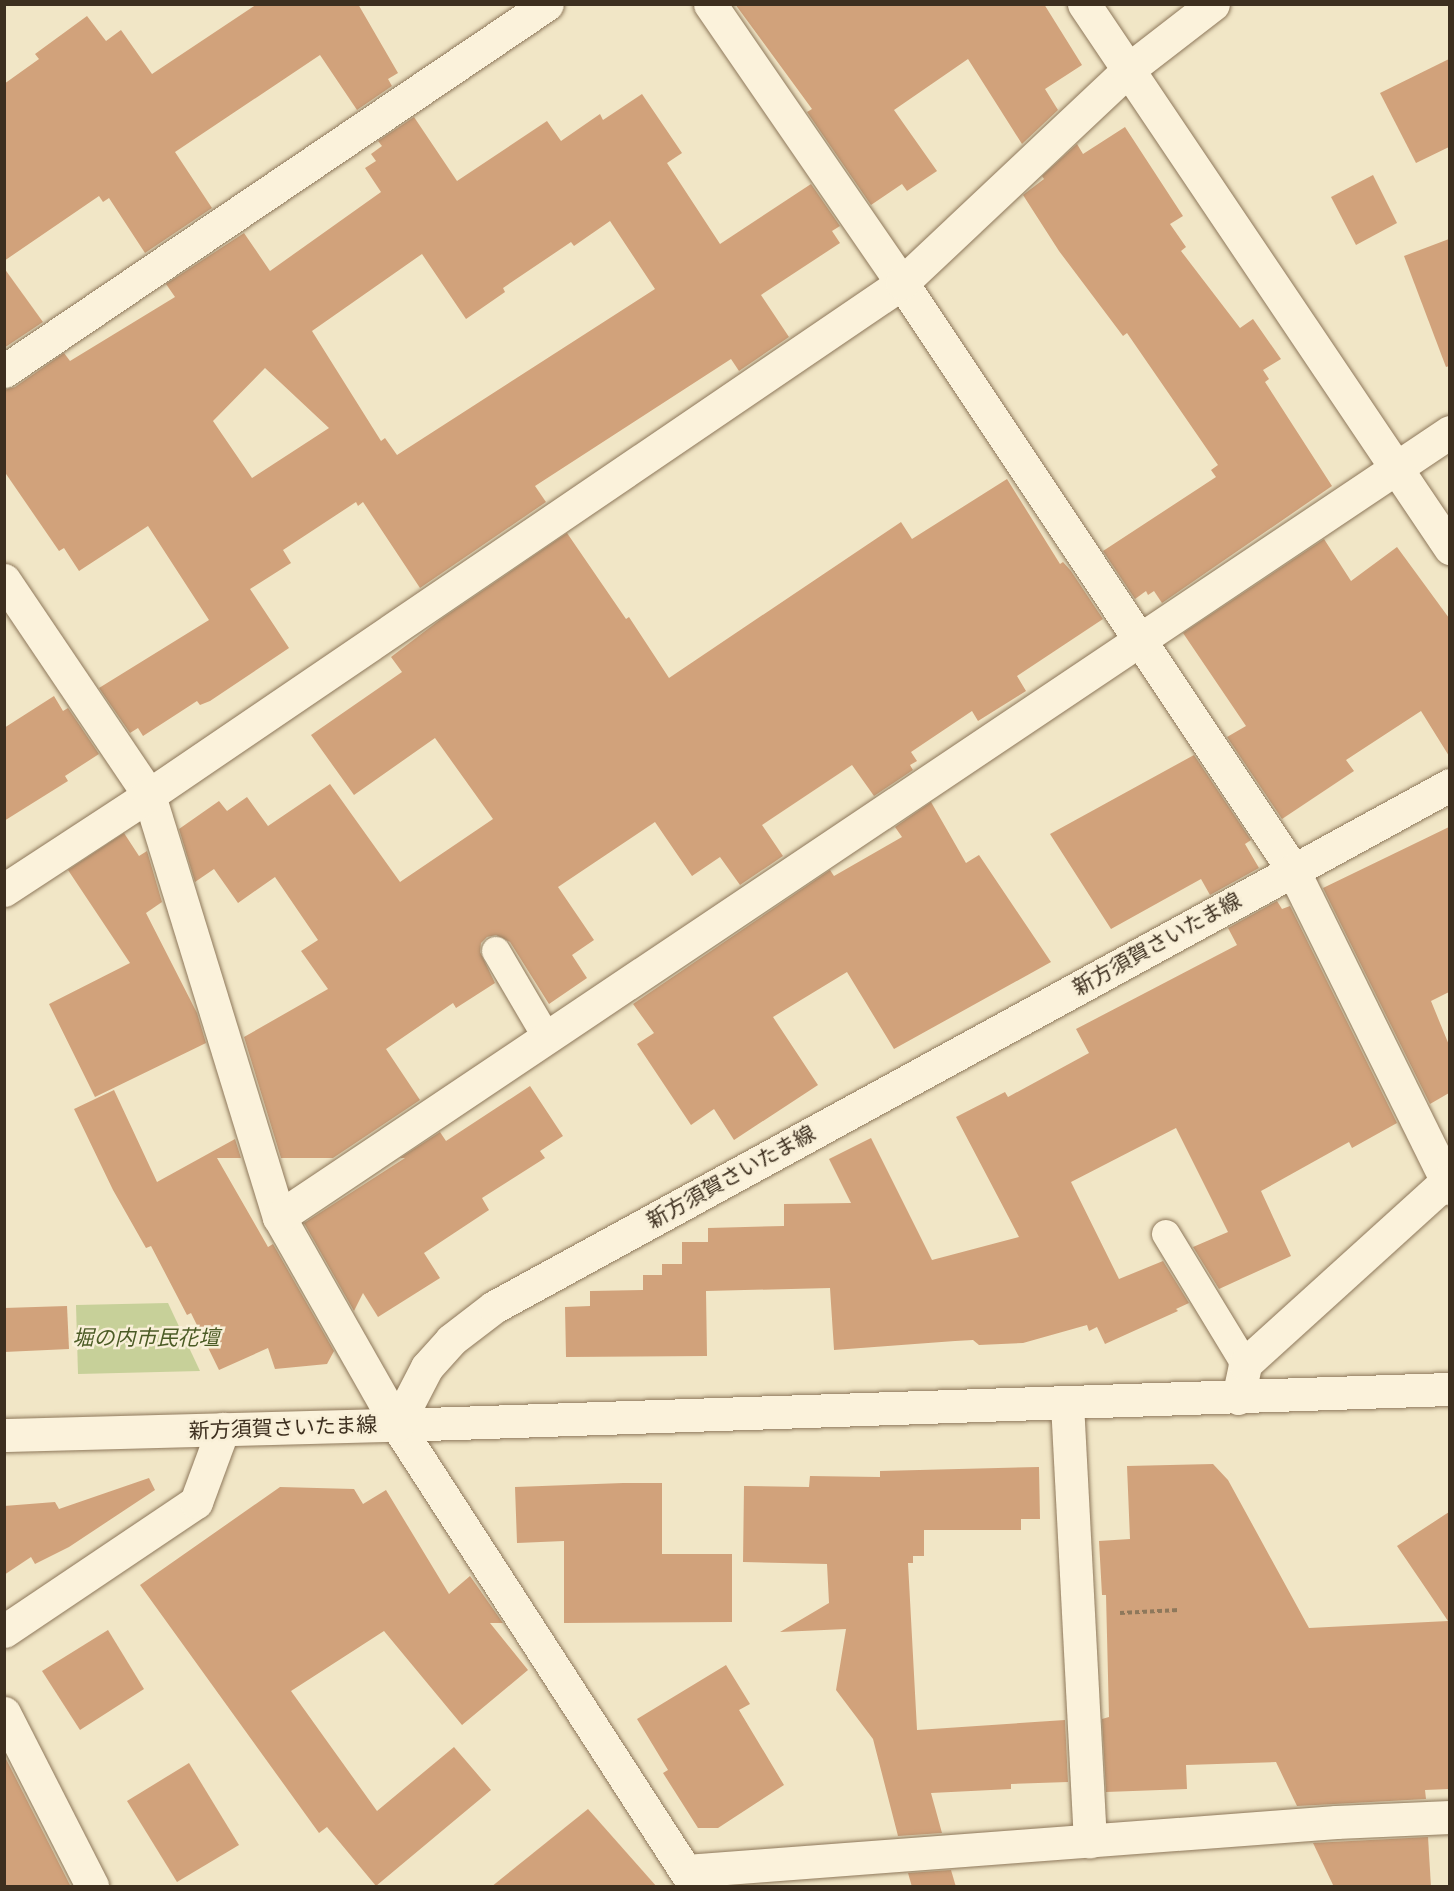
<!DOCTYPE html>
<html>
<head>
<meta charset="utf-8">
<style>
  body { margin:0 }
  #map { position:relative; width:1454px; height:1891px; overflow:hidden; background:#f1e6c6; font-family:Merriweather,"Noto Sans JP",serif }
  div>[style] { position:absolute }
  .green>* { inset:0; background:#c7d099 }
  .building>* { inset:0; background:#d1a27b }
  .path>* { height:4px; margin-top:-2px; transform-origin:0; background:repeating-linear-gradient(90deg,#8e785b 0 4.5px,transparent 0 7.5px) }
  .roads { filter:drop-shadow(0 0 2px #8e785b) drop-shadow(0 0 2px #8e785b) }
  .service>* { height:28px; margin:-14px; padding:0 14px; transform-origin:14px; border-radius:14px; background:#fbf2db }
  .minor>* { height:33px; margin:-16.5px; padding:0 16.5px; transform-origin:16.5px; border-radius:16.5px; background:#fbf2db }
  .tertiary>* { height:33px; margin:-16.5px; padding:0 16.5px; transform-origin:16.5px; border-radius:16.5px; background:#fbf2db }
  .secondary>* { height:33px; margin:-16.5px; padding:0 16.5px; transform-origin:16.5px; border-radius:16.5px; background:#fbf2db }
  span { translate:-50% -50%; white-space:nowrap; text-align:center; line-height:1.15; -webkit-text-stroke:5px #f8efd7; paint-order:stroke }
  .street-label { font-size:21px; color:#3d2f1f }
  .park-label { font-size:21px; color:#4b5b25; font-style:italic }
  .frame { position:absolute; inset:0; border:6px solid #3d2f1f; pointer-events:none }
</style>
</head>
<body>
<div id="map">
  <div class="green">
    <i style="clip-path:polygon(168px 1303px,200px 1371px,78px 1374px,76px 1305px)"></i>
  </div>
  <div class="building">
    <i style="clip-path:polygon(257px 4px,358px 4px,398px 73px,388px 79px,392px 86px,357px 110px,320px 55px,175px 152px,212px 208px,145px 253px,109px 198px,103px 202px,99px 196px,4px 261px,4px 84px,39px 59px,35px 54px,87px 16px,106px 41px,121px 30px,152px 74px)"></i>
    <i style="clip-path:polygon(735px 4px,1044px 4px,1082px 65px,1045px 89px,1058px 110px,1022px 144px,968px 59px,894px 110px,937px 171px,907px 191px,902px 184px,871px 205px,807px 112px,812px 109px)"></i>
    <i style="clip-path:polygon(1449px 59px,1449px 147px,1416px 163px,1380px 93px)"></i>
    <i style="clip-path:polygon(evenodd,642px 94px,682px 153px,667px 163px,720px 244px,811px 184px,840px 226px,832px 231px,840px 243px,761px 295px,789px 337px,739px 371px,731px 359px,535px 486px,546px 502px,420px 588px,363px 502px,358px 506px,356px 502px,283px 550px,291px 563px,250px 589px,289px 648px,210px 701px,200px 705px,197px 701px,143px 736px,138px 728px,130px 733px,99px 688px,209px 620px,148px 526px,79px 571px,64px 548px,59px 551px,4px 471px,4px 390px,15px 387px,64px 353px,70px 361px,175px 297px,166px 284px,244px 233px,270px 271px,381px 192px,365px 168px,376px 161px,371px 154px,382px 146px,378px 141px,414px 117px,457px 181px,547px 121px,561px 141px,600px 114px,603px 120px,642px 94px,610px 221px,655px 289px,397px 455px,385px 438px,381px 441px,312px 331px,422px 254px,466px 319px,505px 292px,503px 288px,571px 242px,574px 246px,610px 221px,642px 94px,265px 368px,329px 428px,252px 478px,213px 421px,265px 368px)"></i>
    <i style="clip-path:polygon(1125px 127px,1183px 216px,1170px 224px,1186px 247px,1181px 251px,1240px 328px,1253px 319px,1281px 359px,1263px 370px,1269px 379px,1265px 382px,1332px 486px,1162px 603px,1154px 591px,1148px 595px,1146px 591px,1135px 599px,1103px 551px,1216px 477px,1211px 470px,1218px 465px,1127px 333px,1123px 336px,1059px 251px,1023px 195px,1044px 179px,1042px 176px,1077px 144px,1083px 154px)"></i>
    <i style="clip-path:polygon(1373px 175px,1397px 223px,1356px 245px,1331px 197px)"></i>
    <i style="clip-path:polygon(1449px 239px,1449px 366px,1446px 367px,1404px 256px)"></i>
    <i style="clip-path:polygon(4px 268px,43px 322px,4px 348px)"></i>
    <i style="clip-path:polygon(1007px 479px,1060px 564px,1063px 562px,1071px 571px,1103px 619px,1017px 676px,1026px 691px,978px 721px,972px 711px,911px 752px,917px 761px,910px 765px,913px 770px,874px 796px,852px 765px,762px 825px,783px 856px,740px 885px,720px 857px,692px 876px,655px 822px,558px 887px,594px 940px,572px 955px,587px 978px,549px 1004px,510px 942px,496px 935px,487px 937px,481px 943px,480px 952px,495px 983px,456px 1008px,453px 1003px,386px 1049px,420px 1100px,333px 1158px,281px 1158px,244px 1037px,328px 989px,301px 951px,318px 940px,275px 877px,238px 903px,214px 869px,195px 882px,179px 829px,219px 801px,227px 811px,247px 797px,268px 826px,330px 784px,400px 882px,493px 819px,435px 738px,354px 795px,311px 735px,402px 672px,391px 657px,441px 619px,567px 533px,626px 619px,629px 617px,669px 678px,901px 522px,912px 539px)"></i>
    <i style="clip-path:polygon(1324px 539px,1351px 581px,1397px 547px,1449px 618px,1449px 756px,1421px 711px,1346px 760px,1354px 771px,1282px 819px,1227px 737px,1246px 726px,1183px 633px)"></i>
    <i style="clip-path:polygon(54px 696px,63px 711px,68px 708px,99px 754px,65px 776px,68px 781px,4px 821px,4px 728px)"></i>
    <i style="clip-path:polygon(1194px 755px,1251px 840px,1245px 844px,1259px 868px,1210px 895px,1201px 879px,1111px 929px,1050px 834px)"></i>
    <i style="clip-path:polygon(931px 802px,966px 863px,979px 855px,1051px 962px,894px 1049px,847px 972px,773px 1017px,818px 1085px,734px 1140px,714px 1109px,691px 1125px,637px 1044px,654px 1033px,633px 1004px,830px 870px,834px 876px,902px 837px,895px 827px)"></i>
    <i style="clip-path:polygon(1449px 827px,1449px 992px,1431px 1001px,1449px 1045px,1449px 1093px,1430px 1104px,1323px 888px)"></i>
    <i style="clip-path:polygon(124px 833px,139px 856px,147px 851px,162px 902px,146px 913px,197px 1013px,206px 1043px,95px 1097px,49px 1004px,130px 963px,68px 870px)"></i>
    <i style="clip-path:polygon(1277px 901px,1282px 909px,1290px 906px,1397px 1123px,1352px 1148px,1349px 1142px,1261px 1191px,1291px 1256px,1219px 1289px,1193px 1247px,1228px 1232px,1176px 1128px,1071px 1182px,1119px 1279px,1163px 1261px,1189px 1303px,1176px 1309px,1178px 1311px,1105px 1344px,1097px 1327px,1089px 1331px,1087px 1325px,1023px 1343px,979px 1345px,973px 1340px,955px 1341px,834px 1350px,830px 1288px,706px 1291px,707px 1356px,566px 1357px,565px 1307px,590px 1306px,590px 1291px,643px 1290px,643px 1275px,662px 1275px,662px 1264px,682px 1264px,682px 1242px,708px 1242px,708px 1228px,784px 1226px,784px 1204px,851px 1203px,829px 1159px,871px 1138px,932px 1260px,1019px 1237px,956px 1117px,1005px 1092px,1008px 1097px,1089px 1053px,1076px 1029px,1237px 945px,1228px 928px)"></i>
    <i style="clip-path:polygon(530px 1086px,563px 1136px,540px 1151px,545px 1158px,482px 1198px,489px 1210px,424px 1253px,440px 1278px,378px 1317px,363px 1293px,354px 1311px,304px 1223px,405px 1158px,400px 1158px,440px 1132px,446px 1141px)"></i>
    <i style="clip-path:polygon(114px 1090px,157px 1182px,235px 1139px,241px 1158px,217px 1158px,268px 1247px,273px 1244px,334px 1351px,327px 1364px,275px 1369px,268px 1348px,219px 1370px,191px 1313px,187px 1315px,151px 1246px,146px 1248px,113px 1190px,74px 1109px)"></i>
    <i style="clip-path:polygon(67px 1306px,69px 1349px,4px 1352px,4px 1308px)"></i>
    <i style="clip-path:polygon(1213px 1464px,1228px 1480px,1309px 1628px,1448px 1621px,1397px 1546px,1449px 1512px,1449px 1789px,1425px 1790px,1426px 1799px,1297px 1806px,1276px 1762px,1186px 1765px,1187px 1789px,1106px 1792px,1102px 1719px,1109px 1717px,1106px 1595px,1102px 1595px,1099px 1541px,1130px 1539px,1127px 1466px)"></i>
    <i style="clip-path:polygon(1039px 1467px,1040px 1519px,1021px 1519px,1021px 1530px,924px 1530px,924px 1556px,913px 1556px,913px 1563px,908px 1563px,917px 1730px,1065px 1720px,1068px 1782px,1011px 1784px,1011px 1789px,931px 1793px,942px 1833px,898px 1836px,873px 1739px,836px 1690px,846px 1629px,780px 1632px,829px 1603px,827px 1564px,743px 1562px,744px 1486px,809px 1487px,810px 1476px,880px 1477px,880px 1471px)"></i>
    <i style="clip-path:polygon(149px 1478px,155px 1490px,69px 1547px,35px 1564px,31px 1557px,4px 1575px,4px 1506px,55px 1502px,59px 1509px)"></i>
    <i style="clip-path:polygon(623px 1483px,662px 1483px,662px 1554px,732px 1554px,732px 1622px,564px 1623px,564px 1541px,517px 1543px,515px 1487px)"></i>
    <i style="clip-path:polygon(280px 1487px,354px 1489px,363px 1504px,386px 1490px,449px 1594px,470px 1576px,503px 1623px,490px 1623px,528px 1670px,462px 1725px,384px 1631px,291px 1691px,377px 1811px,454px 1747px,491px 1790px,376px 1886px,327px 1827px,319px 1833px,140px 1585px)"></i>
    <i style="clip-path:polygon(108px 1630px,144px 1689px,80px 1730px,42px 1671px)"></i>
    <i style="clip-path:polygon(726px 1665px,750px 1704px,739px 1710px,784px 1785px,718px 1828px,698px 1828px,663px 1773px,668px 1770px,637px 1719px)"></i>
    <i style="clip-path:polygon(4px 1755px,71px 1887px,4px 1887px)"></i>
    <i style="clip-path:polygon(189px 1763px,239px 1845px,177px 1882px,127px 1801px)"></i>
    <i style="clip-path:polygon(588px 1809px,657px 1887px,491px 1887px)"></i>
    <i style="clip-path:polygon(1428px 1837px,1431px 1887px,1334px 1887px,1313px 1843px)"></i>
    <i style="clip-path:polygon(951px 1870px,956px 1887px,912px 1887px,908px 1873px)"></i>
  </div>
  <div class="path">
    <i style="left:1120px;top:1613px;width:59px;rotate:-2.9deg"></i>
  </div>
  <div class="roads">
    <div class="service">
      <i style="left:496px;top:951px;width:101px;rotate:59.6deg"></i>
      <i style="left:1166px;top:1234px;width:152px;rotate:58.7deg"></i>
    </div>
    <div class="minor">
      <i style="left:710px;top:4px;width:339px;rotate:55.5deg"></i>
      <i style="left:902px;top:283px;width:705px;rotate:56.33deg"></i>
      <i style="left:1293px;top:870px;width:355px;rotate:63.7deg"></i>
      <i style="left:4px;top:371px;width:655px;rotate:-34.05deg"></i>
      <i style="left:4px;top:580px;width:259px;rotate:56deg"></i>
      <i style="left:149px;top:795px;width:442px;rotate:72.9deg"></i>
      <i style="left:279px;top:1217px;width:239px;rotate:60.4deg"></i>
      <i style="left:397px;top:1425px;width:549px;rotate:57.12deg"></i>
      <i style="left:4px;top:890px;width:173px;rotate:-33.2deg"></i>
      <i style="left:149px;top:795px;width:911px;rotate:-34.21deg"></i>
      <i style="left:902px;top:283px;width:312px;rotate:-43.3deg"></i>
      <i style="left:1129px;top:69px;width:106px;rotate:-37.7deg"></i>
      <i style="left:279px;top:1217px;width:1410px;rotate:-33.84deg"></i>
      <i style="left:1238px;top:1398px;width:35px;rotate:-78deg"></i>
      <i style="left:1245px;top:1364px;width:271px;rotate:-42.2deg"></i>
      <i style="left:1067px;top:1403px;width:439px;rotate:87deg"></i>
      <i style="left:4px;top:1631px;width:231px;rotate:-33.9deg"></i>
      <i style="left:196px;top:1502px;width:78px;rotate:-69.7deg"></i>
      <i style="left:4px;top:1713px;width:194px;rotate:63deg"></i>
      <i style="left:686px;top:1871px;width:652px;rotate:-4.31deg"></i>
      <i style="left:1336px;top:1822px;width:114px;rotate:-2.5deg"></i>
    </div>
    <div class="tertiary">
      <i style="left:1084px;top:4px;width:656px;rotate:56.07deg"></i>
      <i style="left:397px;top:1425px;width:1054px;rotate:-1.96deg"></i>
    </div>
    <div class="secondary">
      <i style="left:4px;top:1435px;width:393px;rotate:-1.5deg"></i>
      <i style="left:397px;top:1425px;width:65px;rotate:-62.7deg"></i>
      <i style="left:427px;top:1367px;width:36px;rotate:-48deg"></i>
      <i style="left:451px;top:1340px;width:54px;rotate:-37.5deg"></i>
      <i style="left:494px;top:1307px;width:1089px;rotate:-28.64deg"></i>
    </div>
  </div>
  <div class="street-label">
    <span style="left:1157px;top:944px;rotate:-29deg">新方須賀さいたま線</span>
    <span style="left:731px;top:1177px;rotate:-29deg">新方須賀さいたま線</span>
    <span style="left:283px;top:1428px;rotate:-2deg">新方須賀さいたま線</span>
  </div>
  <div class="park-label">
    <span style="left:146px;top:1338px">堀の内市民花壇</span>
  </div>
  <div class="frame"></div>
</div>
</body>
</html>
